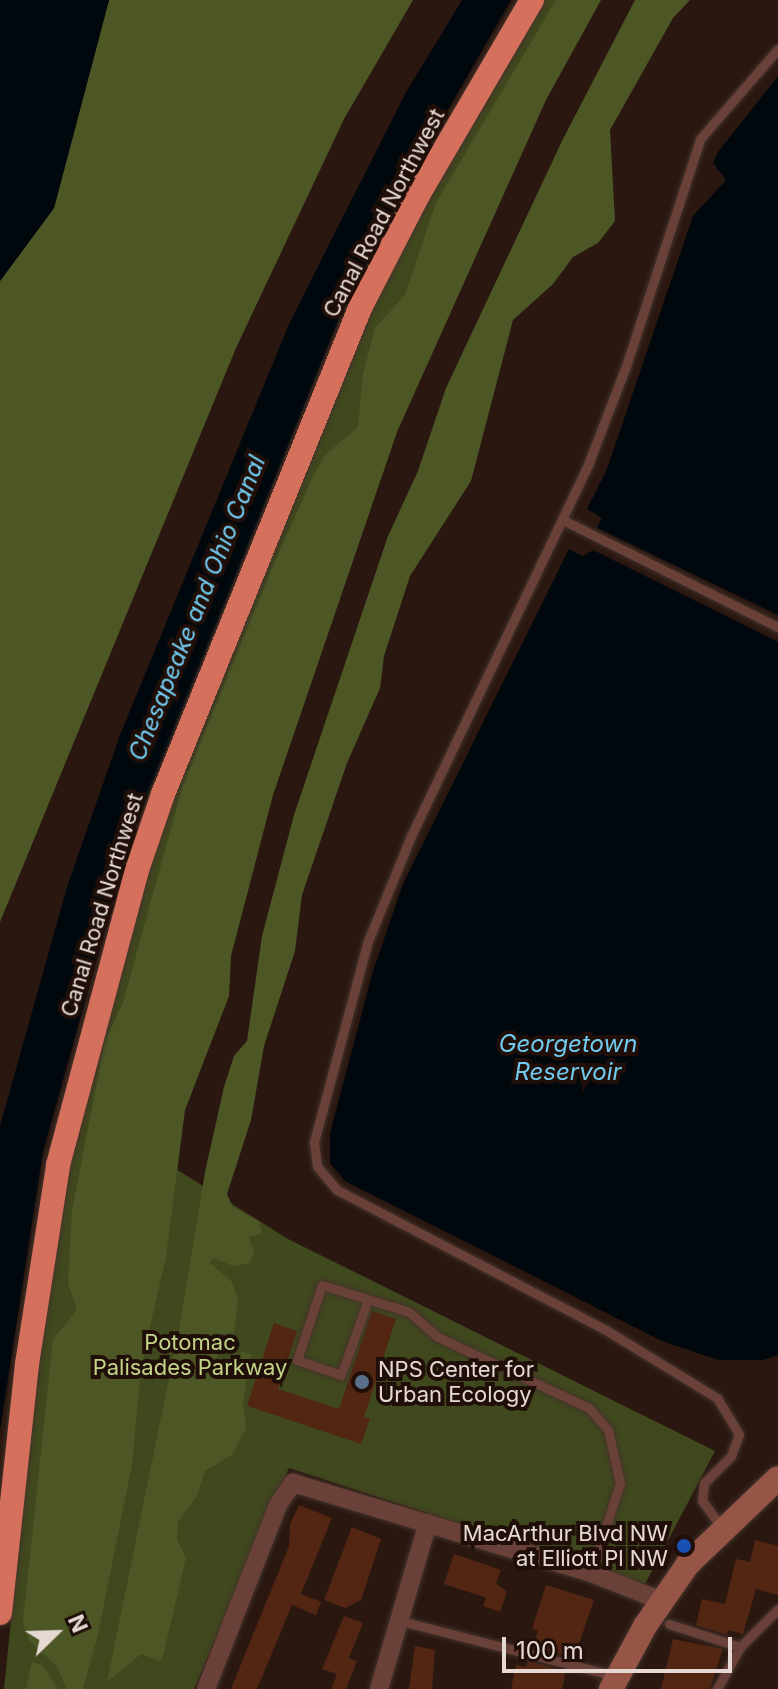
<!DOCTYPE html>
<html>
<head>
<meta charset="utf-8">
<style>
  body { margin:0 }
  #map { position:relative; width:778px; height:1689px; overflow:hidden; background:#2a1810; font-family:Inter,sans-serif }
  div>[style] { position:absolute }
  .green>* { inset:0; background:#40481d }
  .forest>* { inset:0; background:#4d5726 }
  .water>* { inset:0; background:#00080e }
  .building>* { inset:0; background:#522613 }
  .roads { filter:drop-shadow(0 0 2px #44332b) drop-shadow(0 0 2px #44332b) }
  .lane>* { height:9px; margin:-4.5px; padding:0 4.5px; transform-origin:4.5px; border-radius:4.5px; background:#6a4139 }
  .street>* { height:18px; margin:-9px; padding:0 9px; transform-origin:9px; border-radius:9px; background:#6a4139 }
  .secondary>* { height:24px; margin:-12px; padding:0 12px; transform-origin:12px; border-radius:12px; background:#965547 }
  .highway>* { height:24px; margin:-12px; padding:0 12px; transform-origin:12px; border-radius:12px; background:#d5705c }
  .dots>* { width:22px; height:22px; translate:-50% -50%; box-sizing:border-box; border:4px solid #200f08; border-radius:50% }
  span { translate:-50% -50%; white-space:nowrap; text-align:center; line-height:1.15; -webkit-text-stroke:8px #200f08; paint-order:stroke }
  .street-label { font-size:22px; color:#e6d9d3 }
  .park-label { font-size:22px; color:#c3d488 }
  .poi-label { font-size:22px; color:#e6d9d3 }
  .left { translate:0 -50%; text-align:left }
  .right { translate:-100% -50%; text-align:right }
  .water-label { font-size:24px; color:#71cbf1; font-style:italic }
  .north { position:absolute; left:16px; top:1593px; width:80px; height:80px; -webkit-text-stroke:6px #200f08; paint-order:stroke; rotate:67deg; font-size:22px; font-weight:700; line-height:32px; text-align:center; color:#e6d9d3 }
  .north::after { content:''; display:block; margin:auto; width:28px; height:36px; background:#e6d9d3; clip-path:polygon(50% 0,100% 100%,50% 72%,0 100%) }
  .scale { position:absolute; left:502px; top:1637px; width:230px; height:36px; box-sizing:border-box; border:4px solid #e6d9d3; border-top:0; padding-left:10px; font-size:24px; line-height:28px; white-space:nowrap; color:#e6d9d3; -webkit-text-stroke:6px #200f08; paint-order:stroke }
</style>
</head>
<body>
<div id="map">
  <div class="green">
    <i style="clip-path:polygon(542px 0,586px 0,481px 155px,152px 1154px,288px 1239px,715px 1451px,645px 1584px,289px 1468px,194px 1689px,4px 1689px,39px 1346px,68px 1167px,127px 930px,164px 824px,338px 388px,398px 253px)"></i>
  </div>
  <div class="forest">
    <i style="clip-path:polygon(109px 0,413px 0,344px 119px,236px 348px,0 922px,0 281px,54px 208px)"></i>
    <i style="clip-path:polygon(556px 0,601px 0,546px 100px,397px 432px,273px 795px,231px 956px,229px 996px,185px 1110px,166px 1257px,141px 1367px,132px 1465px,98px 1634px,83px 1689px,67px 1689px,57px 1667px,28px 1639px,23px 1622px,53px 1339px,77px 1310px,68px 1283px,72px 1211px,105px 1040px,123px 1003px,183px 785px,272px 568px,314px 474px,325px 455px,358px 427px,363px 374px,375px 328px,405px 295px,436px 203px)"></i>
    <i style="clip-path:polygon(635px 0,690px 0,673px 18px,610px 130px,615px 221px,598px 243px,573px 257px,553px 284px,513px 320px,471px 481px,410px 576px,384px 656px,380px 688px,347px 763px,302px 895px,295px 951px,264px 1046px,251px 1120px,227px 1194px,233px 1207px,259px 1221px,262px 1233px,249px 1237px,254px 1254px,249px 1263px,233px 1266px,213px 1258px,210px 1263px,232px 1282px,238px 1299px,234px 1334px,214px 1360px,215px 1365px,228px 1366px,243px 1351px,251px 1355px,243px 1401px,246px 1428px,233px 1454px,205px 1471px,197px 1496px,178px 1522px,177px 1539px,186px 1558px,163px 1656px,160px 1661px,141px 1654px,107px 1682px,179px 1329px,205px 1172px,224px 1087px,234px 1056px,247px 1041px,262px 936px,294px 815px,388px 536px,418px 471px,446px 388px,562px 141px)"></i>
    <i style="clip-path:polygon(32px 1662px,42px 1665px,58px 1689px,26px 1689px)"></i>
  </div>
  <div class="water">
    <i style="clip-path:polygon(0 0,109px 0,54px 208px,0 281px)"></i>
    <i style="clip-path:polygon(462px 0,511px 0,429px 143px,341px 314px,130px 840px,43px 1152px,0 1431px,0 1126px,67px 887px,120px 735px,289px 324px,405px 94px)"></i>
    <i style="clip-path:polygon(778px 76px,778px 615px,597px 528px,602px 518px,587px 509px,607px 469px,693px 216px,726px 180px,713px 163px,718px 152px)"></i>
    <i style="clip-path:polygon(569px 549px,583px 556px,593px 550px,778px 642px,778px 1355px,763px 1360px,718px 1360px,662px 1341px,345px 1181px,330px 1163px,330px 1133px,373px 971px,403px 884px)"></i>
  </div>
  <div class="building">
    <i style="clip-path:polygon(372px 1311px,396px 1319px,364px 1417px,370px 1419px,361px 1444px,247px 1406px,274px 1323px,297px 1331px,278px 1389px,339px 1409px)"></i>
    <i style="clip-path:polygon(299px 1505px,332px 1518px,301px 1594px,321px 1602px,316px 1615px,292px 1605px,257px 1689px,231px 1689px,289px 1546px,290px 1524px)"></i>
    <i style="clip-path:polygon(352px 1527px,381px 1539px,361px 1600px,345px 1608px,324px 1600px)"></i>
    <i style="clip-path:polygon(755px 1540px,778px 1546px,778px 1595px,756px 1589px,743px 1634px,728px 1630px,727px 1635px,696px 1625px,702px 1599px,725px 1604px,736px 1559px,750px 1562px)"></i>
    <i style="clip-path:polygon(454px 1554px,501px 1570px,496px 1583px,507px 1592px,500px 1612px,483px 1606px,486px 1598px,481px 1596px,444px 1584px)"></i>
    <i style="clip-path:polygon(546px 1585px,594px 1600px,574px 1658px,533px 1647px,538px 1631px,532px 1629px)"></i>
    <i style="clip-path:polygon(344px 1616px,363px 1623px,349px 1658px,357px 1661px,346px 1689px,331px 1689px,337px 1674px,322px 1669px)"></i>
    <i style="clip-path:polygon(673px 1639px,723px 1649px,710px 1689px,661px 1689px)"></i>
    <i style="clip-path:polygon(415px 1646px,435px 1650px,432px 1689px,409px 1689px)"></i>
    <i style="clip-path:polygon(528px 1661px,566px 1671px,562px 1689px,511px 1689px,516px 1665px,526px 1667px)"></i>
  </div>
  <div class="roads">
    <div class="lane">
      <i style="left:563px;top:520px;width:240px;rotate:26.5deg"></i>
      <i style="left:368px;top:1300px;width:80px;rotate:109.8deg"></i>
      <i style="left:341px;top:1375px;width:46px;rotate:-161.2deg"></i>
      <i style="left:297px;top:1360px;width:79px;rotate:-71.6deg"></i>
      <i style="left:322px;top:1285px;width:91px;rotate:17.2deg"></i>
      <i style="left:409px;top:1312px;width:38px;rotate:41deg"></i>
      <i style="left:438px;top:1337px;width:167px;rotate:25.2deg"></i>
      <i style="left:589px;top:1408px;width:29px;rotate:49deg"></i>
      <i style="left:608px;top:1430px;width:54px;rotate:77.2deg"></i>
      <i style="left:620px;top:1483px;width:95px;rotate:107.9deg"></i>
      <i style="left:722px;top:1528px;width:34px;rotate:-126deg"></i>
      <i style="left:702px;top:1500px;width:17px;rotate:-83deg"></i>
      <i style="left:704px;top:1483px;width:38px;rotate:-45deg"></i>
      <i style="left:731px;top:1456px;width:23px;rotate:-70deg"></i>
      <i style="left:739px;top:1434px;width:42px;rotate:-121.4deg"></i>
      <i style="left:717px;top:1398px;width:130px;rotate:-148.5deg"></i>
      <i style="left:606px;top:1330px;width:303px;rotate:-152.5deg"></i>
      <i style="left:337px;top:1190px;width:31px;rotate:-130deg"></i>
      <i style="left:317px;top:1166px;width:24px;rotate:-97deg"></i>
      <i style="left:314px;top:1142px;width:208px;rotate:-75deg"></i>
      <i style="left:368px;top:941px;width:113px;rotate:-67.7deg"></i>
      <i style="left:411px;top:836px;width:414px;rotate:-64.5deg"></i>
      <i style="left:589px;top:462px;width:103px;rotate:-68.9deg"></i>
      <i style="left:626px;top:366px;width:239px;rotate:-71.9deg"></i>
      <i style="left:700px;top:139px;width:119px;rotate:-49.1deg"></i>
      <i style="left:397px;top:1620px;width:225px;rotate:14.4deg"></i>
      <i style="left:669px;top:1624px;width:75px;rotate:17.9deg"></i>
      <i style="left:740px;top:1647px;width:48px;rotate:118.7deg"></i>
      <i style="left:740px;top:1647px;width:54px;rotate:-45deg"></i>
    </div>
    <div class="street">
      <i style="left:206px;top:1689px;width:198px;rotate:-68.6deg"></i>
      <i style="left:278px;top:1505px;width:27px;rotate:-56deg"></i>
      <i style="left:293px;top:1483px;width:311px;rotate:16.8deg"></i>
      <i style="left:591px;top:1573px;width:76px;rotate:21.5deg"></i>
      <i style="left:379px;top:1689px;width:173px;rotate:-73.6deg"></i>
    </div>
    <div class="secondary">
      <i style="left:611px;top:1689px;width:72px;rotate:-61.6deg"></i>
      <i style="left:645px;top:1626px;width:75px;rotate:-55.3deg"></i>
      <i style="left:688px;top:1564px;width:124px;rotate:-43.7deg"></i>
    </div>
    <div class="highway">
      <i style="left:0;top:1613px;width:250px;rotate:-83.8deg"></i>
      <i style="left:27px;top:1364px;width:201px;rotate:-81.1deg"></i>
      <i style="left:58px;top:1165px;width:302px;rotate:-75deg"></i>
      <i style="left:136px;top:873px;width:83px;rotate:-71.1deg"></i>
      <i style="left:163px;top:794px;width:524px;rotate:-67.93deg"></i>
      <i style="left:360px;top:308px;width:127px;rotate:-62.8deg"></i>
      <i style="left:418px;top:195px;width:226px;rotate:-59.7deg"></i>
    </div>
  </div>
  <div class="dots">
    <i style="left:362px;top:1382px;background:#5c6f8a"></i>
    <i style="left:684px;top:1546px;background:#1a4fb4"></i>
  </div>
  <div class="street-label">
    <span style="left:384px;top:213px;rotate:-62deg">Canal Road Northwest</span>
    <span style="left:102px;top:905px;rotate:-73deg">Canal Road Northwest</span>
  </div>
  <div class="park-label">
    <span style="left:190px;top:1355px">Potomac<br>Palisades Parkway</span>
  </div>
  <div class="poi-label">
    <span class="left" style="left:378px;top:1382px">NPS Center for<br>Urban Ecology</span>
    <span class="right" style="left:668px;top:1546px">MacArthur Blvd NW<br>at Elliott Pl NW</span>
  </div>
  <div class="water-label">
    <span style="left:197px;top:608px;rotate:-68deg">Chesapeake and Ohio Canal</span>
    <span style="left:568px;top:1058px">Georgetown<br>Reservoir</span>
  </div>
  <div class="north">N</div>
  <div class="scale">100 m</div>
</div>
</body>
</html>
